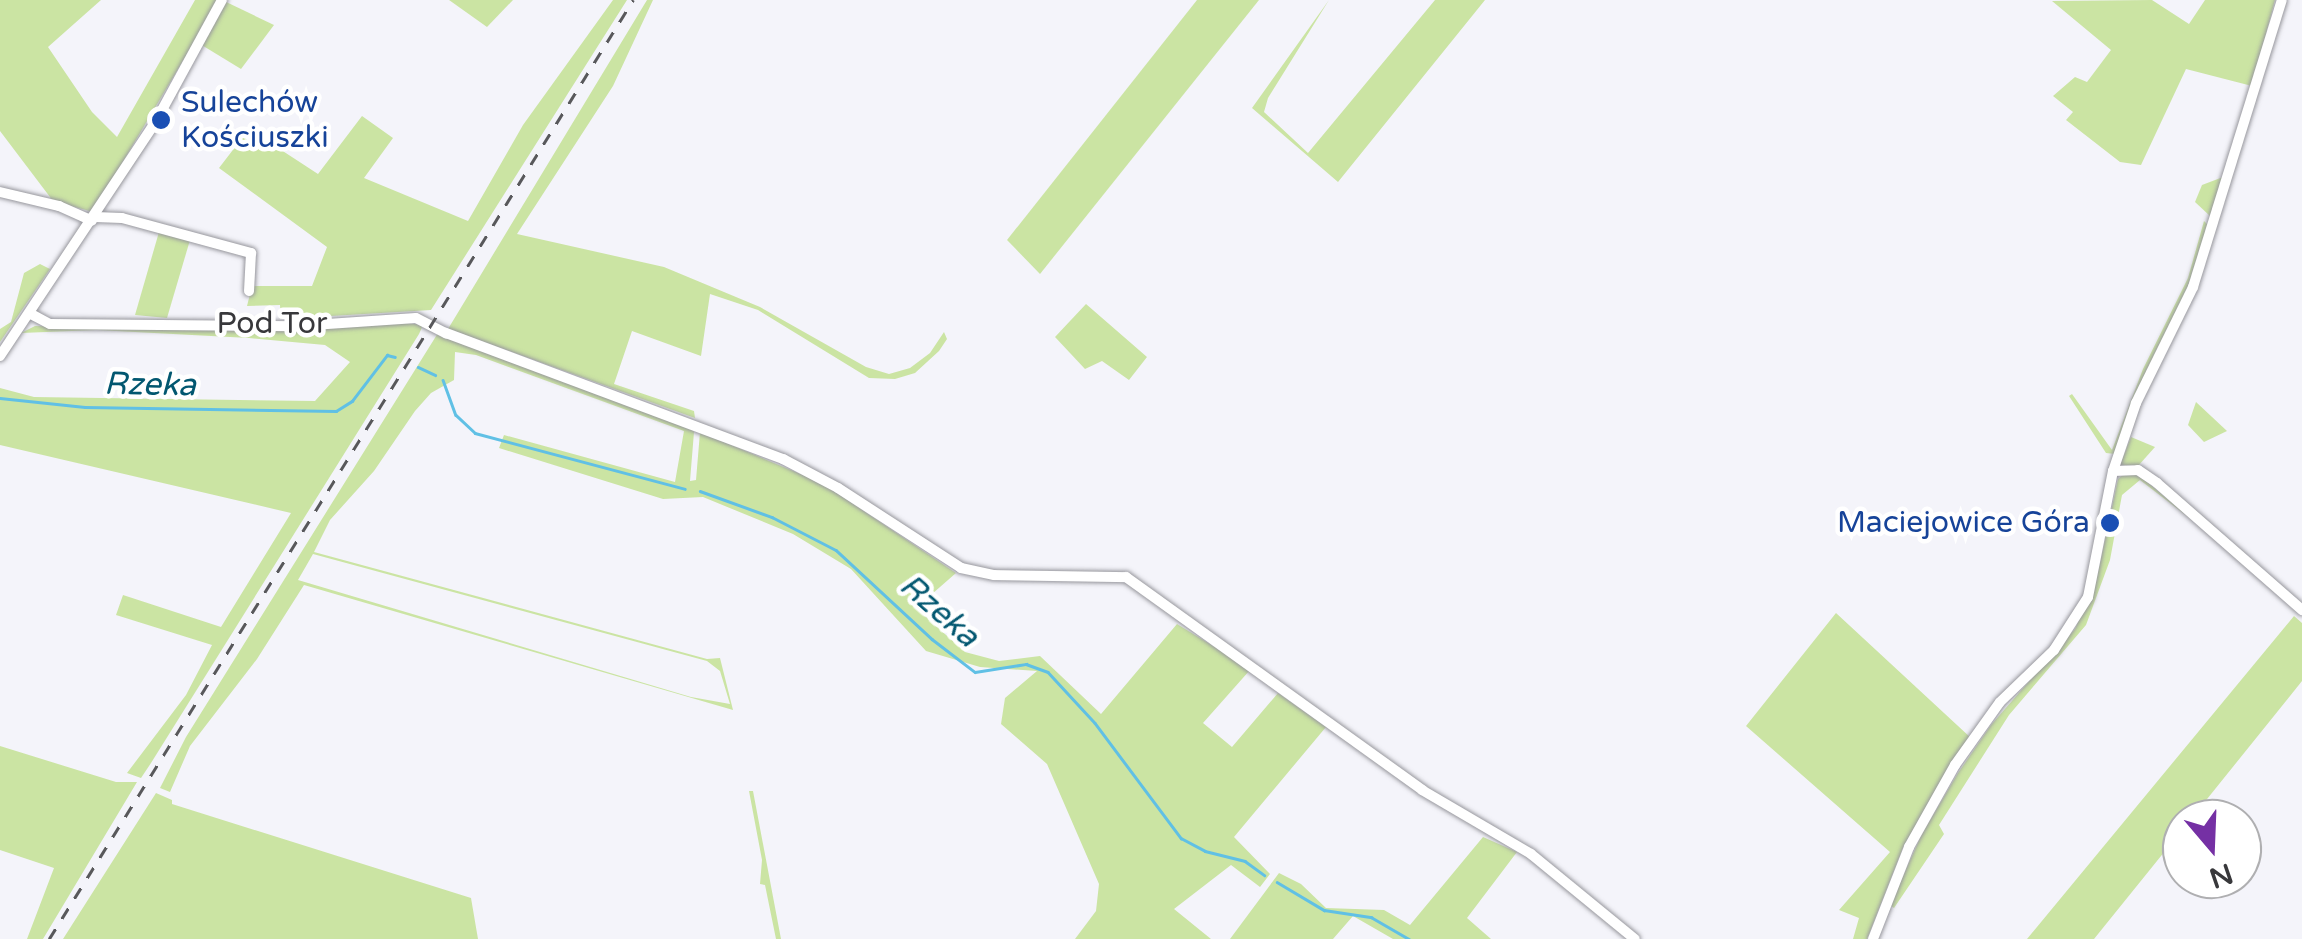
<!DOCTYPE html>
<html>
<head>
<meta charset="utf-8">
<style>
  body { margin:0 }
  #map { position:relative; width:2302px; height:939px; overflow:hidden; background:#f4f4fa; font-family:"Varela Round",sans-serif }
  div>[style] { position:absolute }
  .green>* { inset:0; background:#cbe4a3 }
  .stream>* { height:2.5px; margin:-1.25px; padding:0 1.25px; transform-origin:1.25px; border-radius:1.25px; background:#60c0e5 }
  .roads { filter:drop-shadow(0 0 2px #97979d) drop-shadow(0 0 2px #97979d) }
  .minor>* { height:10px; margin:-5px; padding:0 5px; transform-origin:5px; border-radius:5px; background:#fff }
  .rail>* { height:2.5px; margin-top:-1.25px; transform-origin:0; background:repeating-linear-gradient(90deg,#58585b 0 12px,transparent 0 24px) }
  .dots>* { width:28px; height:28px; translate:-50% -50%; box-sizing:border-box; border:5px solid #fff; border-radius:50% }
  span { translate:-50% -50%; white-space:nowrap; text-align:center; line-height:1.15; -webkit-text-stroke:9px #fff; paint-order:stroke }
  .transit-label { font-size:30px; color:#164399 }
  .left { translate:0 -50%; text-align:left }
  .right { translate:-100% -50%; text-align:right }
  .street-label { font-size:30px; color:#38383b }
  .water-label { font-size:32px; color:#025770; font-style:italic }
  .north { position:absolute; left:2162px; top:799px; width:100px; height:100px; box-sizing:border-box; background:#fff; border:2px solid #afafb1; border-radius:50%; rotate:161deg; font-size:28px; font-weight:700; line-height:40px; text-align:center; color:#38383b }
  .north::after { content:''; display:block; margin:auto; width:35px; height:45px; background:#7530a4; clip-path:polygon(50% 0,100% 100%,50% 72%,0 100%) }
</style>
</head>
<body>
<div id="map">
  <div class="green">
    <i style="clip-path:polygon(0 0,101px 0,48px 47px,92px 112px,117px 137px,195px 0,219px 0,93px 212px,53px 201px,0 131px)"></i>
    <i style="clip-path:polygon(222px 0,274px 25px,241px 69px,200px 44px)"></i>
    <i style="clip-path:polygon(449px 0,513px 0,487px 27px)"></i>
    <i style="clip-path:polygon(613px 0,627px 0,431px 310px,281px 319px,280px 305px,247px 306px,252px 286px,312px 286px,327px 247px,219px 168px,249px 129px,318px 174px,362px 116px,393px 138px,364px 178px,468px 221px,523px 125px)"></i>
    <i style="clip-path:polygon(647px 0,653px 0,613px 86px,517px 234px,664px 267px,760px 307px,866px 367px,889px 374px,910px 368px,930px 353px,944px 332px,947px 339px,939px 351px,915px 373px,895px 379px,869px 378px,758px 310px,710px 294px,701px 356px,632px 331px,614px 384px,694px 411px,695px 418px,448px 329px)"></i>
    <i style="clip-path:polygon(1197px 0,1259px 0,1040px 274px,1007px 240px)"></i>
    <i style="clip-path:polygon(1329px 0,1268px 98px,1264px 112px,1308px 153px,1435px 0,1485px 0,1338px 182px,1252px 108px)"></i>
    <i style="clip-path:polygon(2152px 0,2189px 24px,2205px 0,2275px 0,2252px 86px,2186px 69px,2141px 165px,2120px 162px,2066px 120px,2073px 112px,2053px 96px,2075px 77px,2087px 82px,2111px 50px,2052px 1px)"></i>
    <i style="clip-path:polygon(2223px 177px,2210px 216px,2195px 202px,2202px 185px)"></i>
    <i style="clip-path:polygon(2204px 221px,2208px 225px,2190px 286px,2115px 454px,2106px 453px,2069px 396px,2072px 394px,2112px 450px,2143px 369px,2188px 278px)"></i>
    <i style="clip-path:polygon(159px 232px,190px 240px,167px 318px,135px 315px)"></i>
    <i style="clip-path:polygon(40px 264px,50px 269px,0 342px,0 329px,11px 322px,24px 273px)"></i>
    <i style="clip-path:polygon(1086px 304px,1147px 357px,1129px 380px,1102px 361px,1085px 369px,1055px 337px)"></i>
    <i style="clip-path:polygon(407px 323px,423px 325px,419px 334px,151px 763px,141px 778px,127px 773px,186px 695px,212px 645px,116px 615px,123px 595px,221px 627px,291px 513px,0 445px,0 388px,34px 397px,315px 401px,350px 362px,325px 345px,249px 338px,97px 330px,21px 333px,35px 326px,243px 330px)"></i>
    <i style="clip-path:polygon(evenodd,438px 333px,690px 427px,694px 432px,690px 481px,696px 480px,700px 432px,822px 483px,956px 573px,916px 608px,965px 652px,999px 661px,1040px 656px,1101px 714px,1177px 624px,1231px 657px,1250px 670px,1203px 723px,1232px 747px,1278px 693px,1326px 727px,1234px 837px,1270px 874px,1260px 887px,1231px 865px,1174px 909px,1211px 939px,1075px 939px,1096px 911px,1099px 884px,1047px 764px,1001px 724px,1005px 698px,1037px 671px,980px 667px,926px 651px,851px 569px,793px 534px,703px 497px,663px 499px,499px 448px,504px 435px,675px 482px,684px 431px,476px 355px,455px 352px,454px 380px,431px 393px,415px 411px,374px 471px,330px 520px,314px 552px,707px 659px,720px 658px,733px 710px,304px 585px,257px 659px,190px 746px,170px 792px,160px 788px,186px 737px,438px 333px,313px 554px,707px 661px,720px 671px,730px 704px,691px 697px,298px 580px,313px 554px)"></i>
    <i style="clip-path:polygon(2196px 402px,2227px 431px,2204px 442px,2188px 425px)"></i>
    <i style="clip-path:polygon(2131px 437px,2155px 447px,2138px 466px,2120px 465px)"></i>
    <i style="clip-path:polygon(2125px 473px,2140px 476px,2196px 523px,2140px 480px,2122px 495px,2110px 560px,2086px 625px,2009px 715px,1939px 825px,1944px 834px,1894px 908px,1890px 905px,1922px 834px,1958px 773px,1991px 725px,2075px 629px,2096px 582px,2118px 479px)"></i>
    <i style="clip-path:polygon(1836px 613px,1971px 738px,1904px 845px,1867px 939px,1853px 939px,1859px 918px,1839px 910px,1890px 852px,1746px 726px)"></i>
    <i style="clip-path:polygon(2294px 616px,2302px 623px,2302px 681px,2191px 819px,2182px 819px,2182px 830px,2094px 939px,2027px 939px)"></i>
    <i style="clip-path:polygon(0 746px,116px 782px,137px 782px,43px 939px,27px 939px,54px 868px,0 850px)"></i>
    <i style="clip-path:polygon(749px 791px,753px 791px,781px 939px,776px 939px,765px 885px,760px 884px,762px 860px)"></i>
    <i style="clip-path:polygon(156px 793px,172px 800px,172px 804px,471px 898px,478px 939px,63px 939px)"></i>
    <i style="clip-path:polygon(1483px 837px,1517px 852px,1467px 918px,1491px 939px,1393px 939px,1353px 916px,1333px 939px,1230px 939px,1279px 873px,1301px 884px,1326px 908px,1384px 910px,1410px 925px)"></i>
  </div>
  <div class="stream">
    <i style="left:418px;top:367px;width:19px;rotate:25deg"></i>
    <i style="left:443px;top:380px;width:37px;rotate:70deg"></i>
    <i style="left:456px;top:415px;width:26px;rotate:43deg"></i>
    <i style="left:475px;top:433px;width:217px;rotate:14.9deg"></i>
    <i style="left:0;top:398px;width:85px;rotate:6deg"></i>
    <i style="left:85px;top:407px;width:251px;rotate:0.9deg"></i>
    <i style="left:336px;top:411px;width:19px;rotate:-32deg"></i>
    <i style="left:352px;top:401px;width:58px;rotate:-52.7deg"></i>
    <i style="left:387px;top:355px;width:8px;rotate:14deg"></i>
    <i style="left:700px;top:491px;width:77px;rotate:19.9deg"></i>
    <i style="left:772px;top:517px;width:72px;rotate:27.3deg"></i>
    <i style="left:836px;top:550px;width:131px;rotate:42.8deg"></i>
    <i style="left:932px;top:639px;width:54px;rotate:37.5deg"></i>
    <i style="left:975px;top:672px;width:52px;rotate:-8.9deg"></i>
    <i style="left:1026px;top:664px;width:23px;rotate:20deg"></i>
    <i style="left:1048px;top:672px;width:69px;rotate:47.3deg"></i>
    <i style="left:1095px;top:723px;width:144px;rotate:53.2deg"></i>
    <i style="left:1181px;top:838px;width:27px;rotate:28deg"></i>
    <i style="left:1205px;top:851px;width:41px;rotate:14deg"></i>
    <i style="left:1245px;top:861px;width:24px;rotate:36deg"></i>
    <i style="left:1277px;top:882px;width:55px;rotate:30.8deg"></i>
    <i style="left:1324px;top:910px;width:48px;rotate:8.5deg"></i>
    <i style="left:1371px;top:917px;width:44px;rotate:30.1deg"></i>
  </div>
  <div class="roads">
    <div class="minor">
      <i style="left:0;top:192px;width:61px;rotate:13.3deg"></i>
      <i style="left:59px;top:206px;width:36px;rotate:24deg"></i>
      <i style="left:95px;top:217px;width:27px;rotate:2deg"></i>
      <i style="left:122px;top:218px;width:134px;rotate:15.2deg"></i>
      <i style="left:251px;top:253px;width:38px;rotate:93deg"></i>
      <i style="left:31px;top:314px;width:21px;rotate:28deg"></i>
      <i style="left:50px;top:324px;width:248px;rotate:0.5deg"></i>
      <i style="left:298px;top:326px;width:118px;rotate:-3.9deg"></i>
      <i style="left:416px;top:318px;width:34px;rotate:27deg"></i>
      <i style="left:446px;top:333px;width:360px;rotate:20.5deg"></i>
      <i style="left:783px;top:459px;width:62px;rotate:27.8deg"></i>
      <i style="left:838px;top:488px;width:147px;rotate:33deg"></i>
      <i style="left:961px;top:568px;width:34px;rotate:12deg"></i>
      <i style="left:994px;top:575px;width:132px;rotate:0.9deg"></i>
      <i style="left:1126px;top:577px;width:365px;rotate:35.7deg"></i>
      <i style="left:1422px;top:790px;width:126px;rotate:30.4deg"></i>
      <i style="left:1531px;top:854px;width:134px;rotate:39.3deg"></i>
      <i style="left:0;top:356px;width:282px;rotate:-56.4deg"></i>
      <i style="left:156px;top:121px;width:138px;rotate:-61.4deg"></i>
      <i style="left:2113px;top:471px;width:25px;rotate:-2deg"></i>
      <i style="left:2138px;top:470px;width:23px;rotate:34deg"></i>
      <i style="left:2157px;top:483px;width:193px;rotate:41.2deg"></i>
      <i style="left:1873px;top:939px;width:99px;rotate:-68.6deg"></i>
      <i style="left:1909px;top:847px;width:94px;rotate:-60.7deg"></i>
      <i style="left:1955px;top:765px;width:77px;rotate:-54.5deg"></i>
      <i style="left:2000px;top:702px;width:75px;rotate:-43.9deg"></i>
      <i style="left:2054px;top:650px;width:63px;rotate:-57.3deg"></i>
      <i style="left:2088px;top:597px;width:128px;rotate:-78.8deg"></i>
      <i style="left:2113px;top:471px;width:72px;rotate:-71.3deg"></i>
      <i style="left:2136px;top:403px;width:129px;rotate:-63.8deg"></i>
      <i style="left:2193px;top:287px;width:300px;rotate:-72.8deg"></i>
    </div>
  </div>
  <div class="rail">
    <i style="left:49px;top:939px;width:1106px;rotate:-58.12deg"></i>
  </div>
  <div class="dots">
    <i style="left:161px;top:120px;background:#1a4fb4"></i>
    <i style="left:2110px;top:523px;background:#1a4fb4"></i>
  </div>
  <div class="transit-label">
    <span class="left" style="left:181px;top:120px">Sulechów<br>Kościuszki</span>
    <span class="right" style="left:2090px;top:523px">Maciejowice Góra</span>
  </div>
  <div class="street-label">
    <span style="left:272px;top:324px">Pod Tor</span>
  </div>
  <div class="water-label">
    <span style="left:150px;top:385px;rotate:1deg">Rzeka</span>
    <span style="left:939px;top:611px;rotate:41deg">Rzeka</span>
  </div>
  <div class="north">N</div>
</div>
</body>
</html>
